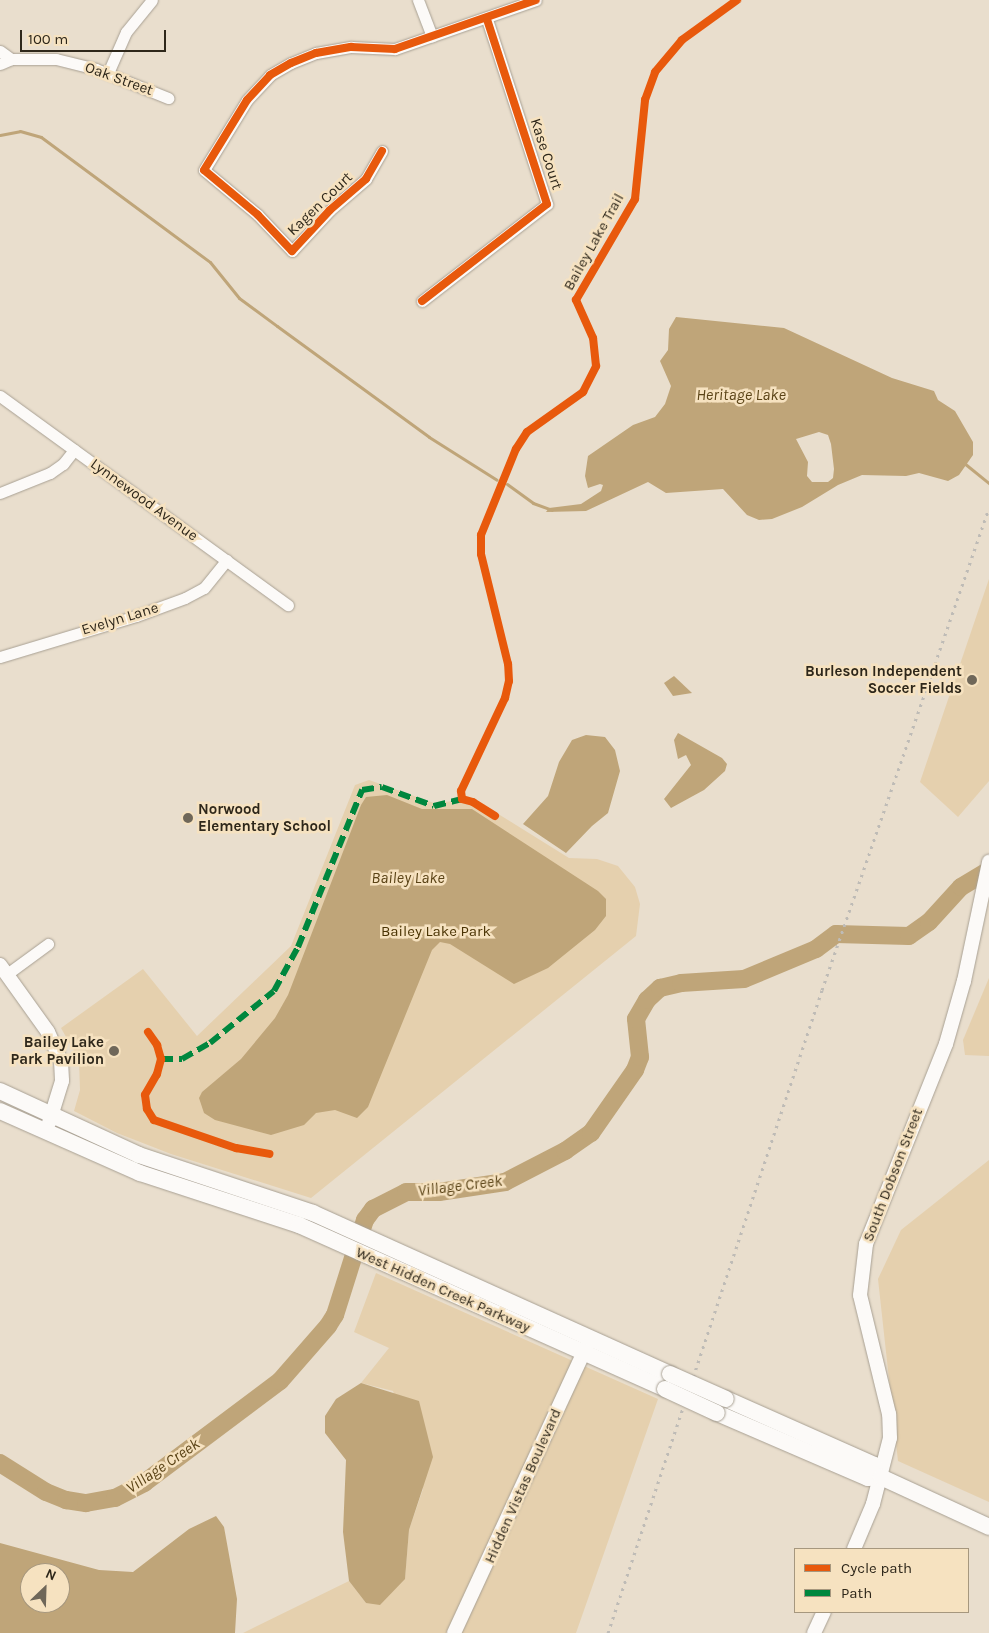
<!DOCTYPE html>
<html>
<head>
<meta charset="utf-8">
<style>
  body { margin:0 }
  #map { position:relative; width:989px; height:1633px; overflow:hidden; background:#e9decd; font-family:Karla,sans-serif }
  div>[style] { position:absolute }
  .green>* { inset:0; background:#e5d0ae }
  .water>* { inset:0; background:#bfa579 }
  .stream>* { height:3px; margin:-1.5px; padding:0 1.5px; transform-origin:1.5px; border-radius:1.5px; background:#bfa579 }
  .river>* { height:18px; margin:-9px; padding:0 9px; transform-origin:9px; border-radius:9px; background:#bfa579 }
  .roads { filter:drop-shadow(0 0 1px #a8a093) drop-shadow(0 0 1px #a8a093) }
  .minor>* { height:11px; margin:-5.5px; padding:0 5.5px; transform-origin:5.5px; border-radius:5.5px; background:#fcfaf8 }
  .tertiary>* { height:14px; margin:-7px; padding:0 7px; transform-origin:7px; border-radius:7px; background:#fcfaf8 }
  .secondary>* { height:16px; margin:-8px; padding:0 8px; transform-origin:8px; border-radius:8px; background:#fcfaf8 }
  .rail>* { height:3px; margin-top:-1.5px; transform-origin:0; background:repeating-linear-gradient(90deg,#bebbb6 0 2.5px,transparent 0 7.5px) }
  .bridges { filter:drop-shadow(0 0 1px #a8a093) drop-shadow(0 0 1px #a8a093) }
  .secondary-bridge>* { height:16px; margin:-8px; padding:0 8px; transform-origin:8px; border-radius:8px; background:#fcfaf8 }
  .quiet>* { height:6px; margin-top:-3px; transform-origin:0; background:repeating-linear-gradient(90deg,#00873e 0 12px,transparent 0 18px) }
  .cycleway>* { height:8px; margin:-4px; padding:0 4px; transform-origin:4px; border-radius:4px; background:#e8590c }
  .dots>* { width:14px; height:14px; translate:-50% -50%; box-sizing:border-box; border:2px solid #f6e2c0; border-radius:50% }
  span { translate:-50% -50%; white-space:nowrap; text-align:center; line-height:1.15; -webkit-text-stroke:5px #f6e2c0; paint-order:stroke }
  .street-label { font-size:15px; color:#2e271a }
  .poi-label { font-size:15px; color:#2e271a; font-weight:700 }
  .right { translate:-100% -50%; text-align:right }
  .left { translate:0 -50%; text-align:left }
  .park-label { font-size:15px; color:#4a3303 }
  .water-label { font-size:16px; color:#5a4316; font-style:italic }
  .legend { position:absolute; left:794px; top:1548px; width:175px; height:65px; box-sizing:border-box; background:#f6e2c0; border:1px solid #a6977e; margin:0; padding:6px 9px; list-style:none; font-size:15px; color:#2e271a }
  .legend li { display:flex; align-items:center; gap:10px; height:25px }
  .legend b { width:25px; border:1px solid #a6977e }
  .north { position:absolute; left:20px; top:1563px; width:50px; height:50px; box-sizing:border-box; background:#f6e2c0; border:1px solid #a6977e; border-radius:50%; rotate:24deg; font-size:14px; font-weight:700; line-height:20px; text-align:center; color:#2e271a }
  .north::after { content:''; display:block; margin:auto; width:18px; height:22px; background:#6f6759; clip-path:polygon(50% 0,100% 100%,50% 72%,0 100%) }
  .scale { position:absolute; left:20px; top:30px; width:146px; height:22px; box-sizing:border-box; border:2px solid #2e271a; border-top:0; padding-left:6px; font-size:15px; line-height:18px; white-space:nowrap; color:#2e271a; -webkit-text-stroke:4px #f6e2c0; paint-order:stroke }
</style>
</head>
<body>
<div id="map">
  <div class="green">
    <i style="clip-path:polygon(989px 579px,989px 781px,958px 817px,920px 782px)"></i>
    <i style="clip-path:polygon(369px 780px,434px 803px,474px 799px,569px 858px,597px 859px,618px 866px,635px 887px,640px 904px,636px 936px,311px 1198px,171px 1154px,117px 1133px,74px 1111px,80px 1090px,79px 1060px,61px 1028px,143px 969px,197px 1036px,291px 946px,355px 785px)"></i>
    <i style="clip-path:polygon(989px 978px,989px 1056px,965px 1055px,963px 1040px)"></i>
    <i style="clip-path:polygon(989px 1160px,989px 1502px,898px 1461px,878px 1279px,901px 1230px)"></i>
    <i style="clip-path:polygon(376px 1273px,658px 1399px,576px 1633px,243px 1633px,349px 1581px,366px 1603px,405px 1578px,409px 1530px,423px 1489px,393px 1391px,361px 1383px,389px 1348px,354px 1332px)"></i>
  </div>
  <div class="water">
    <i style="clip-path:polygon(evenodd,676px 317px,784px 328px,892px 378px,934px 391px,938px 400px,955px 411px,973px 442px,973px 455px,959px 475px,948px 481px,919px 473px,906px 476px,862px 475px,838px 485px,802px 507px,772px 519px,759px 520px,747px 515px,723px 489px,666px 493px,648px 482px,586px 511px,546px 512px,549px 508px,581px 504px,601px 491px,603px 485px,600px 484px,588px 488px,585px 476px,588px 456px,633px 425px,655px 417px,665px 404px,671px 386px,660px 361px,668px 350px,669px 329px,676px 317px,819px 432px,828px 435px,831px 444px,834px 469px,833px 478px,828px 482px,812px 482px,807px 476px,808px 462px,796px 439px,819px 432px)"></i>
    <i style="clip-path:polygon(674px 676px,692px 693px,673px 696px,664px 683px)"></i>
    <i style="clip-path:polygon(678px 733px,722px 758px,727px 764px,725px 771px,704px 790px,671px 808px,664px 799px,691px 765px,686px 755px,678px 759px,674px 740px)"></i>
    <i style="clip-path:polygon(586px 735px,605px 737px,615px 750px,620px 771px,608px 813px,592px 826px,566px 853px,523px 824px,548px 796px,559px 762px,572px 740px)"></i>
    <i style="clip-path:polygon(387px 795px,422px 809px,472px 809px,598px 891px,606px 899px,606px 916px,595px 930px,548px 968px,514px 984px,450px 944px,440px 942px,432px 950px,368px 1107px,357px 1118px,335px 1110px,316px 1113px,304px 1125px,271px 1135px,215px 1120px,204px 1113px,199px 1098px,202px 1092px,241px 1059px,275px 1018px,288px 995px,361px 805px,366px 797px)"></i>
    <i style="clip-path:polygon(361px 1383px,419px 1401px,433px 1457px,409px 1530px,405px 1579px,380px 1605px,366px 1603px,349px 1581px,343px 1532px,346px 1460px,325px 1433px,325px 1416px,336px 1399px)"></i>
    <i style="clip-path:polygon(evenodd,216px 1516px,224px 1527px,237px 1599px,235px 1633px,0 1633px,0 1543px,99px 1570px,133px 1572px,189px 1529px,216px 1516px,30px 1573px,60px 1573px,60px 1603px,30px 1603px,30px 1573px)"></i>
  </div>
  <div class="stream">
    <i style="left:0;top:135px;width:20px;rotate:-11deg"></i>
    <i style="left:20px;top:131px;width:22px;rotate:16deg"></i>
    <i style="left:41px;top:137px;width:210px;rotate:36.5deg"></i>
    <i style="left:210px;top:262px;width:46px;rotate:51.1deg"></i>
    <i style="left:239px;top:298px;width:47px;rotate:36.4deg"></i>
    <i style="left:277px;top:326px;width:188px;rotate:36.1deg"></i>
    <i style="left:429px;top:437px;width:80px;rotate:32.3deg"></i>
    <i style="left:964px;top:463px;width:32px;rotate:39deg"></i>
    <i style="left:507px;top:484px;width:32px;rotate:36deg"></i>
    <i style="left:533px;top:503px;width:20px;rotate:20deg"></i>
  </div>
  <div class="river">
    <i style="left:0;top:1463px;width:54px;rotate:32.2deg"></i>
    <i style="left:46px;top:1492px;width:22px;rotate:22deg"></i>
    <i style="left:66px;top:1500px;width:20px;rotate:9deg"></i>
    <i style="left:86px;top:1503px;width:29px;rotate:-10deg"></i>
    <i style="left:115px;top:1498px;width:33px;rotate:-27deg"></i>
    <i style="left:144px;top:1483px;width:170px;rotate:-36.9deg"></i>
    <i style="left:280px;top:1381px;width:73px;rotate:-48.9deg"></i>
    <i style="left:328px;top:1326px;width:13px;rotate:-58deg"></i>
    <i style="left:335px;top:1315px;width:100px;rotate:-72.5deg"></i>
    <i style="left:365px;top:1220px;width:14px;rotate:-54deg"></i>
    <i style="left:373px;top:1209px;width:37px;rotate:-27deg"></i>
    <i style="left:406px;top:1192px;width:33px"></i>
    <i style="left:439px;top:1192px;width:67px;rotate:-8.6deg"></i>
    <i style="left:505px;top:1182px;width:68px;rotate:-27.3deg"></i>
    <i style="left:565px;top:1151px;width:32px;rotate:-35deg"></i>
    <i style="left:591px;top:1133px;width:77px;rotate:-55.1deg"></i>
    <i style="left:635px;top:1070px;width:14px;rotate:-69deg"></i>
    <i style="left:640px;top:1057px;width:38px;rotate:-96deg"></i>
    <i style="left:636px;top:1019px;width:22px;rotate:-60deg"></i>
    <i style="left:647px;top:1000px;width:18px;rotate:-43deg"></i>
    <i style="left:660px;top:988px;width:22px;rotate:-13deg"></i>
    <i style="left:681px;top:983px;width:63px;rotate:-3.6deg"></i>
    <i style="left:744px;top:979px;width:78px;rotate:-22.6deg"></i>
    <i style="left:816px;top:949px;width:25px;rotate:-37deg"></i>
    <i style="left:836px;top:934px;width:73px;rotate:1.6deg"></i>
    <i style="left:909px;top:936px;width:24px;rotate:-35deg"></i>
    <i style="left:929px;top:922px;width:47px;rotate:-47.6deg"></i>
    <i style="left:961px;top:887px;width:33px;rotate:-31deg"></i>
  </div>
  <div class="roads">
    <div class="minor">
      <i style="left:418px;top:0;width:39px;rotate:69deg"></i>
      <i style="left:0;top:51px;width:14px;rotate:36deg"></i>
      <i style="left:0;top:64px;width:12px;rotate:-24deg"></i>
      <i style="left:11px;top:59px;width:45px"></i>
      <i style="left:56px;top:59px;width:41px;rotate:14deg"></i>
      <i style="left:96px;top:69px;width:78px;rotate:21.9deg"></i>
      <i style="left:108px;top:73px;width:45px;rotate:-66.3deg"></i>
      <i style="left:126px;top:32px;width:41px;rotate:-50.9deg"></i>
      <i style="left:382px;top:151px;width:32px;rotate:120deg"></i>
      <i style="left:366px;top:179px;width:48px;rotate:139.3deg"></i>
      <i style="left:330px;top:210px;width:56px;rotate:132.8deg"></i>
      <i style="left:292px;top:251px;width:50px;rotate:-133.4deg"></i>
      <i style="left:258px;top:215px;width:70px;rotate:-140.2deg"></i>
      <i style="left:204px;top:170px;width:82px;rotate:-58.4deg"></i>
      <i style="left:247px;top:100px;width:34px;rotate:-47deg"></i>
      <i style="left:270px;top:75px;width:24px;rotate:-30deg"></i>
      <i style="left:291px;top:63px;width:27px;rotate:-22deg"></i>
      <i style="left:316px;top:53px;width:36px;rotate:-10deg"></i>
      <i style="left:351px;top:47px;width:44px;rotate:2.6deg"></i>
      <i style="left:395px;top:49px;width:149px;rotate:-19.2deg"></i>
      <i style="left:422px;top:301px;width:158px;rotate:-37.8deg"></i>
      <i style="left:547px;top:204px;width:194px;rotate:-108deg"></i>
      <i style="left:0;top:396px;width:356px;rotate:36deg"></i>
      <i style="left:0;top:493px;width:54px;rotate:-21.8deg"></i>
      <i style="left:50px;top:473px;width:16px;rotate:-35deg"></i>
      <i style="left:63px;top:464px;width:18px;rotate:-52deg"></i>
      <i style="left:0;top:657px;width:142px;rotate:-16.8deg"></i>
      <i style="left:136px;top:616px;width:52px;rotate:-20.2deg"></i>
      <i style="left:185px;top:598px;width:21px;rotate:-28deg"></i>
      <i style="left:204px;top:588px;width:36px;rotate:-51deg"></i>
      <i style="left:7px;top:974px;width:51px;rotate:-36.2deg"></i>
    </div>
    <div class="tertiary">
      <i style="left:0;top:965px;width:82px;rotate:54.4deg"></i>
      <i style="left:48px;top:1032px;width:32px;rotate:66deg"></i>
      <i style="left:61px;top:1061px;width:20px;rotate:87deg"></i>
      <i style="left:62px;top:1081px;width:44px;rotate:107.2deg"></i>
      <i style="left:854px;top:1549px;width:49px;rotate:-67.1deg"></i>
      <i style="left:873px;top:1504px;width:68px;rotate:-75.6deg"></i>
      <i style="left:890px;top:1438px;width:24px;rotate:-92deg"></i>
      <i style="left:889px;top:1414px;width:122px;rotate:-103.7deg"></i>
      <i style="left:860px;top:1295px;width:51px;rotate:-83.3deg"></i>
      <i style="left:866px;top:1244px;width:215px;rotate:-68.2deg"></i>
      <i style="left:946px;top:1044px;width:66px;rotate:-74.1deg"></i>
      <i style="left:964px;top:981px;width:122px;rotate:-78.1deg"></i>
      <i style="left:454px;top:1633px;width:319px;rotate:-65.2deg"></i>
      <i style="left:814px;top:1633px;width:23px;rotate:-65deg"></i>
    </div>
    <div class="secondary">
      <i style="left:0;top:1091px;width:153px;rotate:24.7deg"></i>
      <i style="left:139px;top:1155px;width:183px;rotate:18.4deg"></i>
      <i style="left:313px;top:1213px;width:392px;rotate:24.3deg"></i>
      <i style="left:0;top:1111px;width:153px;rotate:23.9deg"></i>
      <i style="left:140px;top:1173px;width:167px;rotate:18.1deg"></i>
      <i style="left:299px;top:1225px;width:401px;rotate:24.1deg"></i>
      <i style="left:726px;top:1399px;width:162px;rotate:24deg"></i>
      <i style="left:874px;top:1465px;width:14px;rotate:60deg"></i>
      <i style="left:717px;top:1413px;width:164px;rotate:23.3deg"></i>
      <i style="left:868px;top:1478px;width:13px;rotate:-4deg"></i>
      <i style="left:881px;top:1477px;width:119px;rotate:24.8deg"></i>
    </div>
  </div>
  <div class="rail">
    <i style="left:608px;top:1633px;width:678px;rotate:-71.59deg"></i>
    <i style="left:822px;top:990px;width:510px;rotate:-70.89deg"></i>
  </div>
  <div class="bridges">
    <div class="secondary-bridge">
      <i style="left:670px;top:1374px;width:61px;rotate:24.1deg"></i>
      <i style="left:665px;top:1389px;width:57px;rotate:24.8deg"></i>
    </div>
  </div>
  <div class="quiet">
    <i style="left:161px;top:1059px;width:21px"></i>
    <i style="left:182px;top:1059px;width:32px;rotate:-30deg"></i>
    <i style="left:210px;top:1043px;width:82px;rotate:-39.1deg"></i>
    <i style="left:274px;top:991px;width:50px;rotate:-61.4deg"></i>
    <i style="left:298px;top:947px;width:170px;rotate:-67.8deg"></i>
    <i style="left:362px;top:790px;width:20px;rotate:-9deg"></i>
    <i style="left:382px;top:787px;width:55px;rotate:20.1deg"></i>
    <i style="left:434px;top:806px;width:29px;rotate:-14deg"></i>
  </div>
  <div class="cycleway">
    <i style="left:382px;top:151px;width:32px;rotate:120deg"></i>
    <i style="left:366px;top:179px;width:48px;rotate:139.3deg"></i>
    <i style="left:330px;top:210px;width:56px;rotate:132.8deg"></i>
    <i style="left:292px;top:251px;width:50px;rotate:-133.4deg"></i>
    <i style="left:258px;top:215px;width:70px;rotate:-140.2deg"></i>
    <i style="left:204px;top:170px;width:82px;rotate:-58.4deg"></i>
    <i style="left:247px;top:100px;width:34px;rotate:-47deg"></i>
    <i style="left:270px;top:75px;width:24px;rotate:-30deg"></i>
    <i style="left:291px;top:63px;width:27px;rotate:-22deg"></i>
    <i style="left:316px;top:53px;width:36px;rotate:-10deg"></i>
    <i style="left:351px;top:47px;width:44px;rotate:2.6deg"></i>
    <i style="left:395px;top:49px;width:149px;rotate:-19.2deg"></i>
    <i style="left:422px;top:301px;width:158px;rotate:-37.8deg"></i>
    <i style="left:547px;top:204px;width:194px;rotate:-108deg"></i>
    <i style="left:495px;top:816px;width:26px;rotate:-148deg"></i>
    <i style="left:473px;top:802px;width:11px;rotate:-165deg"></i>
    <i style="left:462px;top:799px;width:8px;rotate:-97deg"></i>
    <i style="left:461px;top:791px;width:103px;rotate:-64.7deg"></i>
    <i style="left:505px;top:698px;width:17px;rotate:-77deg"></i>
    <i style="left:509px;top:681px;width:17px;rotate:-93deg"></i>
    <i style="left:508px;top:664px;width:113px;rotate:-103.8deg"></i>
    <i style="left:481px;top:554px;width:19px;rotate:-90deg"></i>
    <i style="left:481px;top:535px;width:93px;rotate:-67.9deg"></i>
    <i style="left:516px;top:449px;width:20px;rotate:-57deg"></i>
    <i style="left:527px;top:432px;width:69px;rotate:-35.5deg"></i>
    <i style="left:583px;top:392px;width:29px;rotate:-63deg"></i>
    <i style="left:596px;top:366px;width:28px;rotate:-96deg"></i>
    <i style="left:593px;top:338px;width:42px;rotate:-114.1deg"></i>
    <i style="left:576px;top:300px;width:117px;rotate:-59.7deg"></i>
    <i style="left:635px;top:199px;width:100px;rotate:-84.2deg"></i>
    <i style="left:645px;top:100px;width:30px;rotate:-70deg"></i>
    <i style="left:655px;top:72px;width:42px;rotate:-49.8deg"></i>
    <i style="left:682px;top:40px;width:68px;rotate:-36deg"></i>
    <i style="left:148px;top:1032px;width:16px;rotate:55deg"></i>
    <i style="left:157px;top:1045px;width:15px;rotate:74deg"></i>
    <i style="left:161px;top:1059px;width:16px;rotate:105deg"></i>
    <i style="left:157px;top:1074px;width:24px;rotate:120deg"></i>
    <i style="left:145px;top:1095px;width:14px;rotate:82deg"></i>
    <i style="left:147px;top:1109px;width:13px;rotate:58deg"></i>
    <i style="left:154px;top:1120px;width:87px;rotate:18.9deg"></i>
    <i style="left:236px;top:1148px;width:34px;rotate:10deg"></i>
  </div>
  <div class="dots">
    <i style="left:972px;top:680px;background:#6f6759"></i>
    <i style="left:188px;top:818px;background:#6f6759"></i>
    <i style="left:114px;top:1051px;background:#6f6759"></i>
  </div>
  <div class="street-label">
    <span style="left:119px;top:79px;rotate:20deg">Oak Street</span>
    <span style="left:546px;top:154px;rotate:72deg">Kase Court</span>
    <span style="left:320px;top:204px;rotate:-44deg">Kagen Court</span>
    <span style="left:594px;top:242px;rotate:-61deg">Bailey Lake Trail</span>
    <span style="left:144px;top:500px;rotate:36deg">Lynnewood Avenue</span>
    <span style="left:120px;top:619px;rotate:-17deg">Evelyn Lane</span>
    <span style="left:893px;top:1175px;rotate:-69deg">South Dobson Street</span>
    <span style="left:443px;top:1290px;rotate:24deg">West Hidden Creek Parkway</span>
    <span style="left:523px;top:1486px;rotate:-66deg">Hidden Vistas Boulevard</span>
  </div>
  <div class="poi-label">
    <span class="right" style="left:962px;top:680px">Burleson Independent<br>Soccer Fields</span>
    <span class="left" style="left:198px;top:818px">Norwood<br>Elementary School</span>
    <span class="right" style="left:104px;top:1051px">Bailey Lake<br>Park Pavilion</span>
  </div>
  <div class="park-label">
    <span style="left:436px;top:932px">Bailey Lake Park</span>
  </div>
  <div class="water-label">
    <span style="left:741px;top:395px">Heritage Lake</span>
    <span style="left:408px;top:878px">Bailey Lake</span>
    <span style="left:460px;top:1186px;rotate:-7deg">Village Creek</span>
    <span style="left:163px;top:1466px;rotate:-34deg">Village Creek</span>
  </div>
  <ul class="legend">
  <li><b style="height:6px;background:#e8590c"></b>Cycle path</li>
  <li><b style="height:6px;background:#00873e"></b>Path</li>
  </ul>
  <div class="north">N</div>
  <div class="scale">100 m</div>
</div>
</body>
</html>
